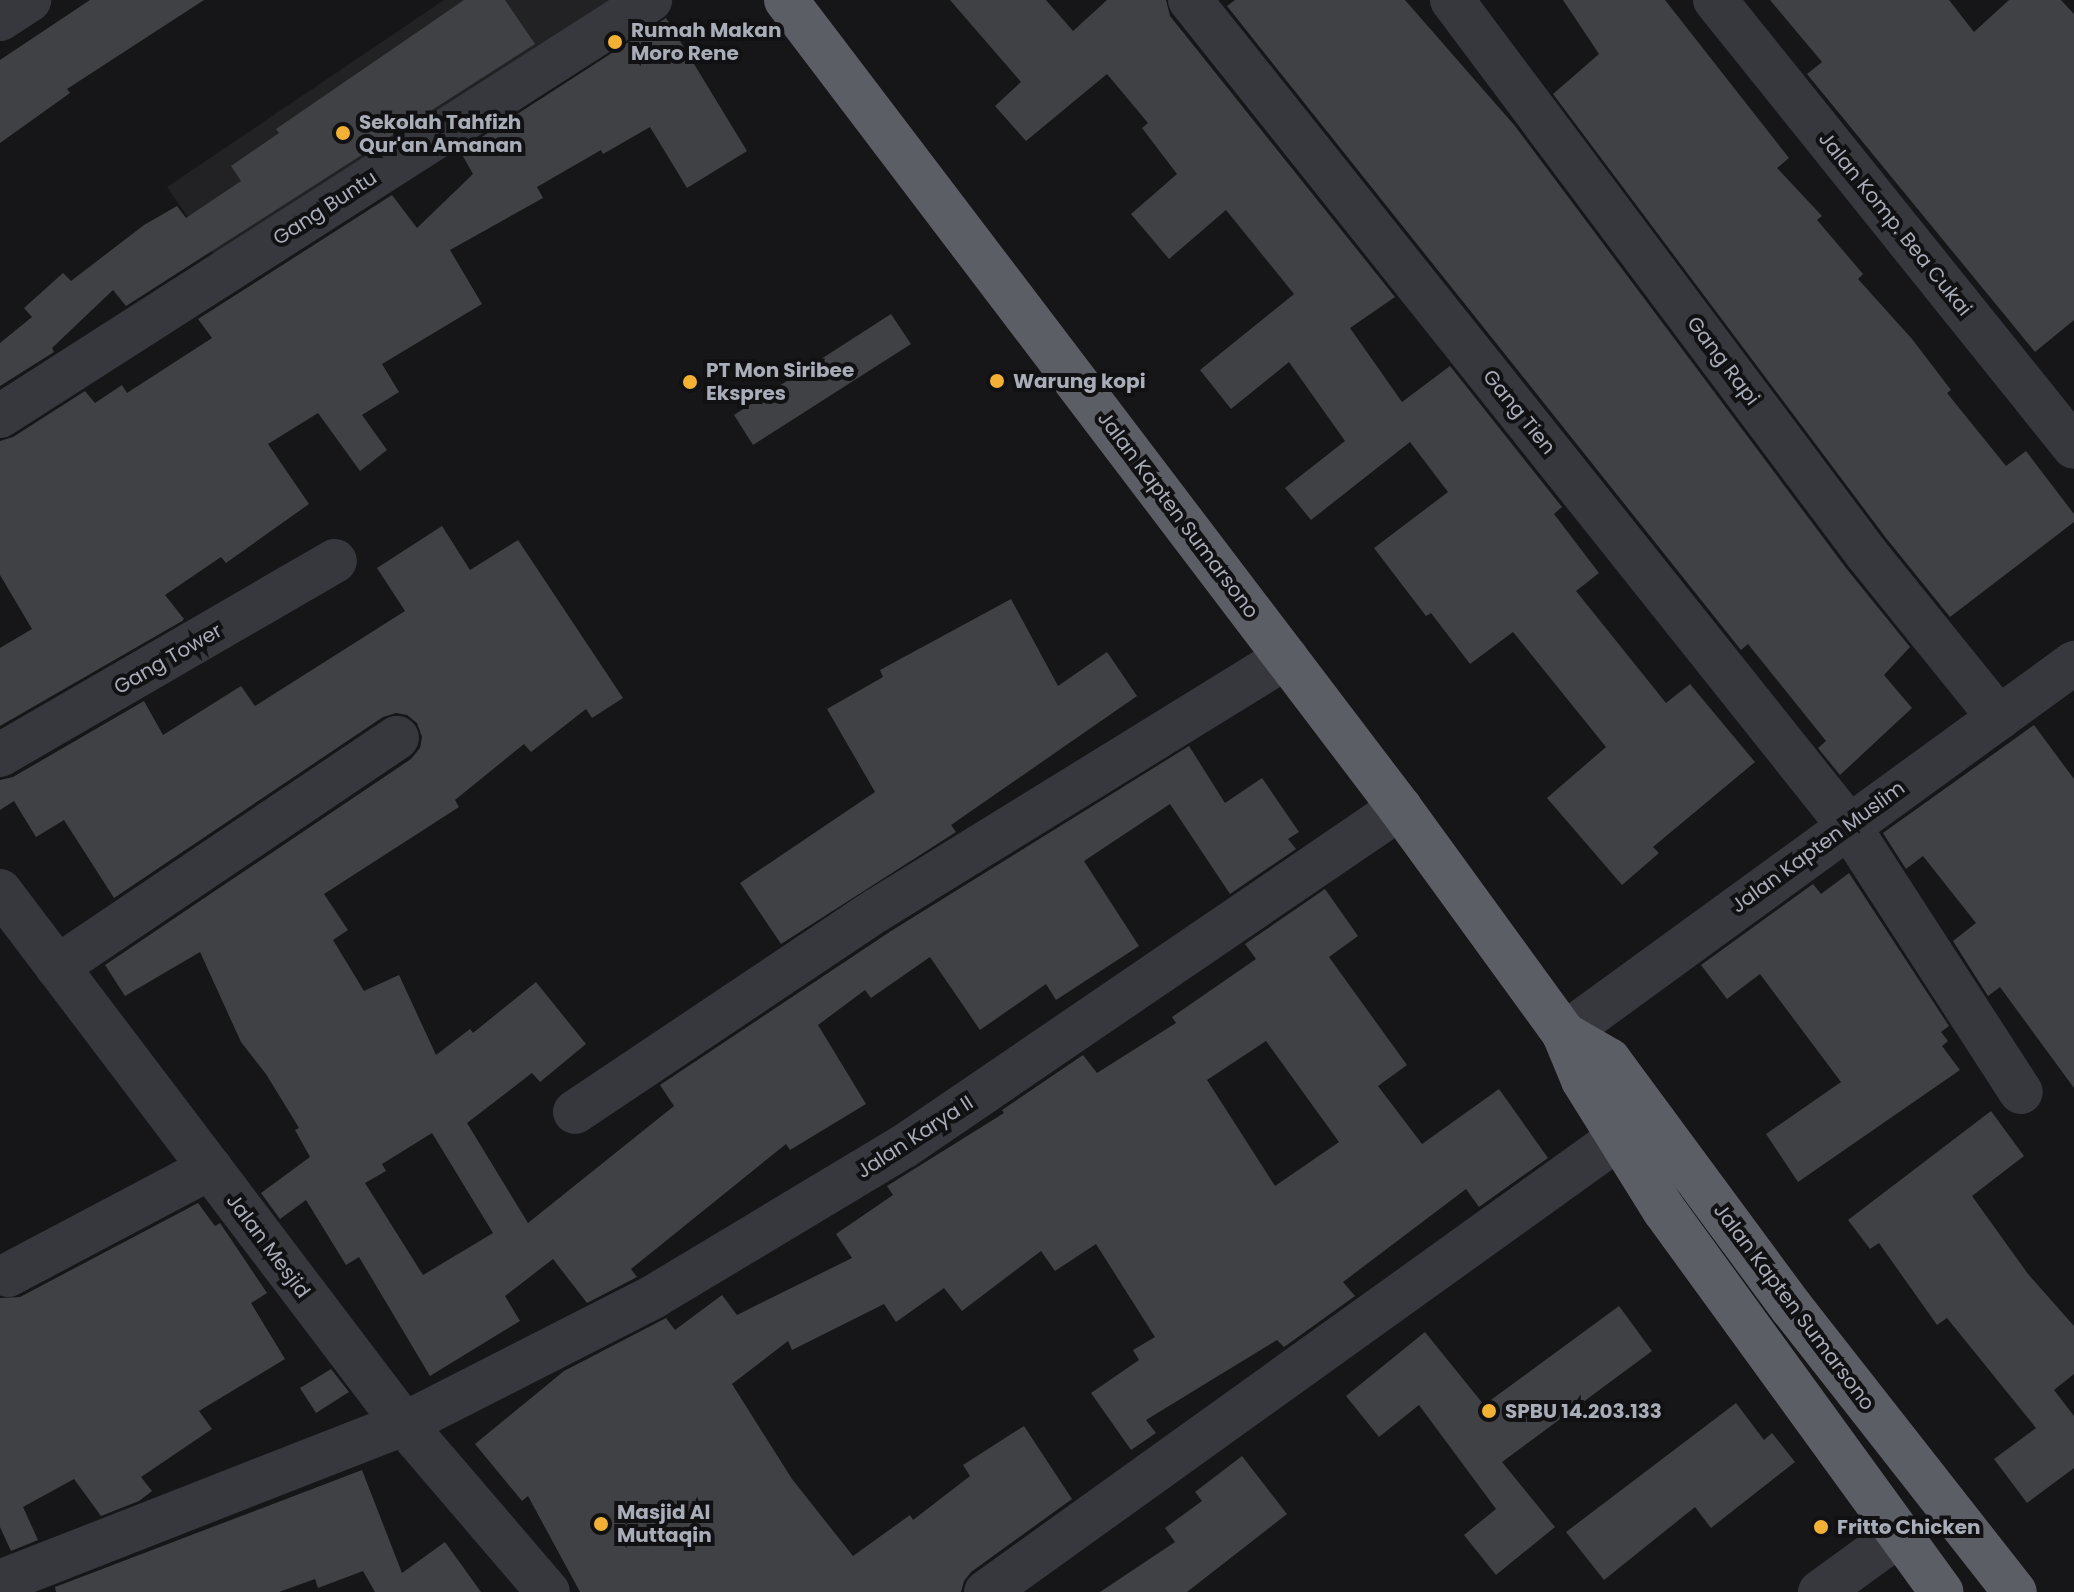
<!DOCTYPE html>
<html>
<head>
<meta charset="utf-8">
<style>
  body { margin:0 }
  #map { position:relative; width:2074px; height:1592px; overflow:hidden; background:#161618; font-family:Poppins,sans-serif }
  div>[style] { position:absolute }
  .built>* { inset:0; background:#222225 }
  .building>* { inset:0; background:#404145 }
  .minor>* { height:44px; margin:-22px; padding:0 22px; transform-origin:22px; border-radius:22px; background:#37383d }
  .tertiary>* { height:44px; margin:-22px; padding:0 22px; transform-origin:22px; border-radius:22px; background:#37383d }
  .trunk>* { height:44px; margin:-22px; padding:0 22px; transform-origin:22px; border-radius:22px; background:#5b5e65 }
  .dots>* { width:22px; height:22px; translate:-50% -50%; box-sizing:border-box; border:4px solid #111113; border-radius:50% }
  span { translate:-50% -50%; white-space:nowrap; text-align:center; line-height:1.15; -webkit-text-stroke:8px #111113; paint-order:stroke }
  .poi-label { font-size:20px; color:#a8adb8; font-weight:700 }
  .left { translate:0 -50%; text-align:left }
  .street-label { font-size:20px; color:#a8adb8 }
</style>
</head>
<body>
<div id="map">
  <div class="built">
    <i style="clip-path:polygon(444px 0,642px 0,216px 258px,167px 187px)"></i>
  </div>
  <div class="building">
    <i style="clip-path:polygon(90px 0,204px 0,67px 89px,70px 93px,0 143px,0 60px)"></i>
    <i style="clip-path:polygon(464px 0,505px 0,535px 44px,126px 306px,113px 290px,52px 348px,54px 352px,0 386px,0 343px,32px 317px,24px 308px,63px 273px,71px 281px,144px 225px,177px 206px,186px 218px,241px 181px,231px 166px,279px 133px,276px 129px)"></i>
    <i style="clip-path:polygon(950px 0,1046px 0,1073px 31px,1107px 0,1166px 0,1170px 16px,1395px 297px,1350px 328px,1402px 402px,1450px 366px,1562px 507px,1554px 514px,1599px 573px,1576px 591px,1666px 703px,1690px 684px,1755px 762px,1653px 847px,1659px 853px,1622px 885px,1547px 798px,1606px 747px,1513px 632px,1470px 664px,1431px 613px,1426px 616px,1374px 548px,1448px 492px,1410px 442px,1311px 520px,1285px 488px,1345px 441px,1289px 362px,1231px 409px,1200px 370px,1294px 294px,1226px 210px,1169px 259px,1131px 214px,1177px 174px,1142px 128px,1148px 123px,1107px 74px,1026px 141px,995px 106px,1021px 82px)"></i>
    <i style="clip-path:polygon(1235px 0,1405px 0,1515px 126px,1846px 568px,1910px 647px,1884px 675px,1912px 708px,1840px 775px,1818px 748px,1826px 741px,1748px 644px,1741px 650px,1227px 6px)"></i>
    <i style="clip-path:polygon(1563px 0,1665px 0,1789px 158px,1777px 168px,1822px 216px,1817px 220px,1863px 274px,1858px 279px,1912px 339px,1951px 390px,1947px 393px,2006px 466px,2026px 451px,2074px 514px,2074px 522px,1950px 617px,1886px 538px,1553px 94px,1599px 54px)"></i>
    <i style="clip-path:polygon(1770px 0,1949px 0,1974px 32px,2009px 0,2061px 0,2074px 14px,2074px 320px,2035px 352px,1807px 74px,1822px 62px)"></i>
    <i style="clip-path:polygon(666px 18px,747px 151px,687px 188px,650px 127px,603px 154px,601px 150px,537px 187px,543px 198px,450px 250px,482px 304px,382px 364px,399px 392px,362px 415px,387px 450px,360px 471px,318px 413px,268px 444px,309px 504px,226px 563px,221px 557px,165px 595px,184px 619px,182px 621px,0 726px,0 648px,32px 629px,0 575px,0 441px,13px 437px,85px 391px,95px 403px,122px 385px,127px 393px,212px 338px,198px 319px,392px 195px,417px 228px,473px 174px,460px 151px)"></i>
    <i style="clip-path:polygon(891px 314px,911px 344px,753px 445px,734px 415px)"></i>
    <i style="clip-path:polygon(evenodd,442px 526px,470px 570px,518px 540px,623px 698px,592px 718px,586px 709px,531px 752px,524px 744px,455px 800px,459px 807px,324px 894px,348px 930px,333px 940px,364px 991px,399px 975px,436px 1055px,470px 1029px,473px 1033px,536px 982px,586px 1044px,540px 1082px,532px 1073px,467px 1123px,528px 1223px,674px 1106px,660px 1085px,891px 931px,1189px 746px,1225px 803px,1262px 778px,1299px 832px,1288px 839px,1296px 849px,1230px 894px,1170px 804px,1084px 861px,1139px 946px,1056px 1000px,1046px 984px,980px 1030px,930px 957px,871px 998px,865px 990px,818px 1025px,866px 1104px,790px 1150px,786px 1144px,631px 1269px,637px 1277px,587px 1303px,553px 1259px,505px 1296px,520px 1321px,430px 1376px,359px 1257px,346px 1265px,306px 1200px,280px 1219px,261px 1193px,310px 1157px,295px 1130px,299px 1128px,266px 1074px,241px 1042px,200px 952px,125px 996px,105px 965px,411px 759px,420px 748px,422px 737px,417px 723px,407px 715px,396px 713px,383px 717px,114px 898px,64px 820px,36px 837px,14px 801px,0 810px,0 780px,13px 777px,144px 701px,163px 735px,241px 686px,255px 706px,405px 611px,377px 568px,442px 526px,432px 1133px,493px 1233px,423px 1275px,365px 1183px,386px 1171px,382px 1164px,432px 1133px)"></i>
    <i style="clip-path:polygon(1011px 599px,1058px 686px,1107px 652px,1137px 696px,951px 825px,956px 832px,781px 944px,740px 883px,875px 792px,827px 709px,883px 677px,880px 670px)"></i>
    <i style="clip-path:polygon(2034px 725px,2074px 779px,2074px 1088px,2000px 987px,1988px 996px,1953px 941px,1976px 923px,1923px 856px,1906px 869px,1883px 833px)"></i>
    <i style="clip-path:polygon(1849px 873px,1949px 1026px,1941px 1032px,1948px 1041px,1942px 1046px,1960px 1070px,1798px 1182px,1766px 1134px,1841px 1082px,1760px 974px,1727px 999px,1701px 965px,1813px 884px,1821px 894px)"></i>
    <i style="clip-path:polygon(evenodd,1325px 889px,1358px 936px,1329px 957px,1407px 1065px,1378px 1086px,1422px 1144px,1499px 1089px,1548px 1158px,1479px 1207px,1466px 1189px,1343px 1282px,1355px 1296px,1284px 1347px,1277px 1340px,1146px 1420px,1156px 1433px,1131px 1450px,1091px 1393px,1139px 1360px,1133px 1350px,1155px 1337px,1096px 1244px,1055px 1271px,1041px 1251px,962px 1311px,944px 1288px,896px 1322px,884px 1304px,792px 1350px,788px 1341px,732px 1384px,792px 1479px,853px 1556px,910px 1515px,913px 1520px,970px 1476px,963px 1465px,1024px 1426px,1072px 1499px,971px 1572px,964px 1581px,961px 1592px,580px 1592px,528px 1496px,522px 1501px,475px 1444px,564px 1371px,666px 1318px,675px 1330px,722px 1295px,737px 1315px,852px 1258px,836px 1234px,893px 1195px,887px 1186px,1004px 1113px,1002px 1110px,1083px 1055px,1097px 1073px,1176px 1023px,1172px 1017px,1256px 959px,1245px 944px,1325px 889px,1266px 1041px,1339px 1142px,1275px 1186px,1207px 1080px,1266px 1041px)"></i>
    <i style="clip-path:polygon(1991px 1111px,2024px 1156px,1972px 1196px,2028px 1274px,2074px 1326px,2074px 1374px,2054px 1390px,2074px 1416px,2074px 1468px,2027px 1503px,1994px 1459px,2036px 1428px,1947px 1318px,1937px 1325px,1879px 1243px,1870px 1249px,1848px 1220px)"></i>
    <i style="clip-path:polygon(198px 1203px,215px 1226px,220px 1223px,267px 1293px,251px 1303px,285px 1359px,199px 1411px,212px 1429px,141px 1477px,152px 1491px,139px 1501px,101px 1516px,74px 1479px,23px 1507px,38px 1540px,11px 1551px,0 1527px,0 1298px,20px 1297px)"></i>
    <i style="clip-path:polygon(1619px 1306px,1652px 1351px,1502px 1462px,1555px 1527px,1496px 1575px,1464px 1535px,1496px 1509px,1419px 1405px,1379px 1437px,1346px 1396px,1425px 1332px,1484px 1405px)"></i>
    <i style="clip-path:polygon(331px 1369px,349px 1392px,316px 1413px,300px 1388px)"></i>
    <i style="clip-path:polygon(1736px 1403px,1764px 1440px,1772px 1433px,1795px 1462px,1711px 1528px,1695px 1507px,1604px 1580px,1566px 1532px)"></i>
    <i style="clip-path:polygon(1242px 1456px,1287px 1514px,1187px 1592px,1100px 1592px,1175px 1542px,1165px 1528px,1202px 1501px,1195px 1492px)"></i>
    <i style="clip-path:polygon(362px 1470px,402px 1573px,445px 1542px,481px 1592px,375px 1592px,363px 1571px,318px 1588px,315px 1579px,279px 1592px,56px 1592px,55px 1587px)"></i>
  </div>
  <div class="minor">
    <i style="left:1190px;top:0;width:1055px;rotate:51.42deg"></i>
    <i style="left:1848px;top:825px;width:318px;rotate:57.1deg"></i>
    <i style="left:1452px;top:0;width:691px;rotate:53.18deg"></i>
    <i style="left:1866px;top:553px;width:212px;rotate:51.1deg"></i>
    <i style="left:1715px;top:0;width:573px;rotate:51.23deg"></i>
    <i style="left:0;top:19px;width:35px;rotate:-33deg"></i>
    <i style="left:0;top:416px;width:772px;rotate:-32.62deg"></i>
    <i style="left:0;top:755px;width:387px;rotate:-30.1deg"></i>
    <i style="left:0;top:891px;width:669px;rotate:52.84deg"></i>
    <i style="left:404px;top:1424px;width:221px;rotate:49.4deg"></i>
    <i style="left:57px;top:967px;width:410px;rotate:-34deg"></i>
    <i style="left:575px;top:1112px;width:363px;rotate:-33.8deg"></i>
    <i style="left:877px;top:910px;width:481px;rotate:-31.7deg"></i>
    <i style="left:8px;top:1275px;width:229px;rotate:-27.9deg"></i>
    <i style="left:0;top:1582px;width:434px;rotate:-21.4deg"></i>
    <i style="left:404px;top:1424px;width:280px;rotate:-27deg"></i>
    <i style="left:653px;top:1297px;width:292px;rotate:-31deg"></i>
    <i style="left:903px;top:1147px;width:602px;rotate:-34.3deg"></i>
    <i style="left:986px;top:1592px;width:777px;rotate:-35.67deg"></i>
    <i style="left:1820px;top:1592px;width:99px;rotate:-35.9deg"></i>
  </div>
  <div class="tertiary">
    <i style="left:1564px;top:1034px;width:631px;rotate:-36.03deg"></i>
  </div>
  <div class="trunk">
    <i style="left:786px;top:0;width:1015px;rotate:52.77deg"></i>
    <i style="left:1400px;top:808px;width:279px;rotate:54deg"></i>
    <i style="left:1564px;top:1034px;width:50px;rotate:67.6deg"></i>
    <i style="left:1583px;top:1080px;width:153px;rotate:58.1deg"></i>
    <i style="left:1664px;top:1210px;width:472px;rotate:54deg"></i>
    <i style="left:1564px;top:1034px;width:52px;rotate:30deg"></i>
    <i style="left:1609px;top:1060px;width:308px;rotate:53.6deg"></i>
    <i style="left:1792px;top:1308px;width:361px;rotate:51.9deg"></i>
  </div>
  <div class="dots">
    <i style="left:615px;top:42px;background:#f2b134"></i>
    <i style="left:343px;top:133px;background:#f2b134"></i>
    <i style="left:997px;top:381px;background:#f2b134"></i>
    <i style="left:690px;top:382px;background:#f2b134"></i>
    <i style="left:1489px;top:1411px;background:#f2b134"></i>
    <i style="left:601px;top:1524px;background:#f2b134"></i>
    <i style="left:1821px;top:1527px;background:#f2b134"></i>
  </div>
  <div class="poi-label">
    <span class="left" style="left:631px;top:42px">Rumah Makan<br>Moro Rene</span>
    <span class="left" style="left:359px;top:134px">Sekolah Tahfizh<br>Qur'an Amanan</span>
    <span class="left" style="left:706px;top:382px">PT Mon Siribee<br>Ekspres</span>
    <span class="left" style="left:1013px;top:381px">Warung kopi</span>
    <span class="left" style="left:1505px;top:1411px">SPBU 14.203.133</span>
    <span class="left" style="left:617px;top:1524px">Masjid Al<br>Muttaqin</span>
    <span class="left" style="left:1837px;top:1527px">Fritto Chicken</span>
  </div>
  <div class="street-label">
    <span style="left:325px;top:208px;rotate:-33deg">Gang Buntu</span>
    <span style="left:1895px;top:224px;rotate:51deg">Jalan Komp. Bea Cukai</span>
    <span style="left:1723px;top:361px;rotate:53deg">Gang Rapi</span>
    <span style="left:1519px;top:412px;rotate:51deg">Gang Tien</span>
    <span style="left:1178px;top:515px;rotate:53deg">Jalan Kapten Sumarsono</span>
    <span style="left:168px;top:659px;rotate:-30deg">Gang Tower</span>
    <span style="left:1818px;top:847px;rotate:-36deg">Jalan Kapten Muslim</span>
    <span style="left:915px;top:1137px;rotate:-33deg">Jalan Karya II</span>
    <span style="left:268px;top:1246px;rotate:53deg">Jalan Mesjid</span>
    <span style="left:1794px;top:1307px;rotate:53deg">Jalan Kapten Sumarsono</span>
  </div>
</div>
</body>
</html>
